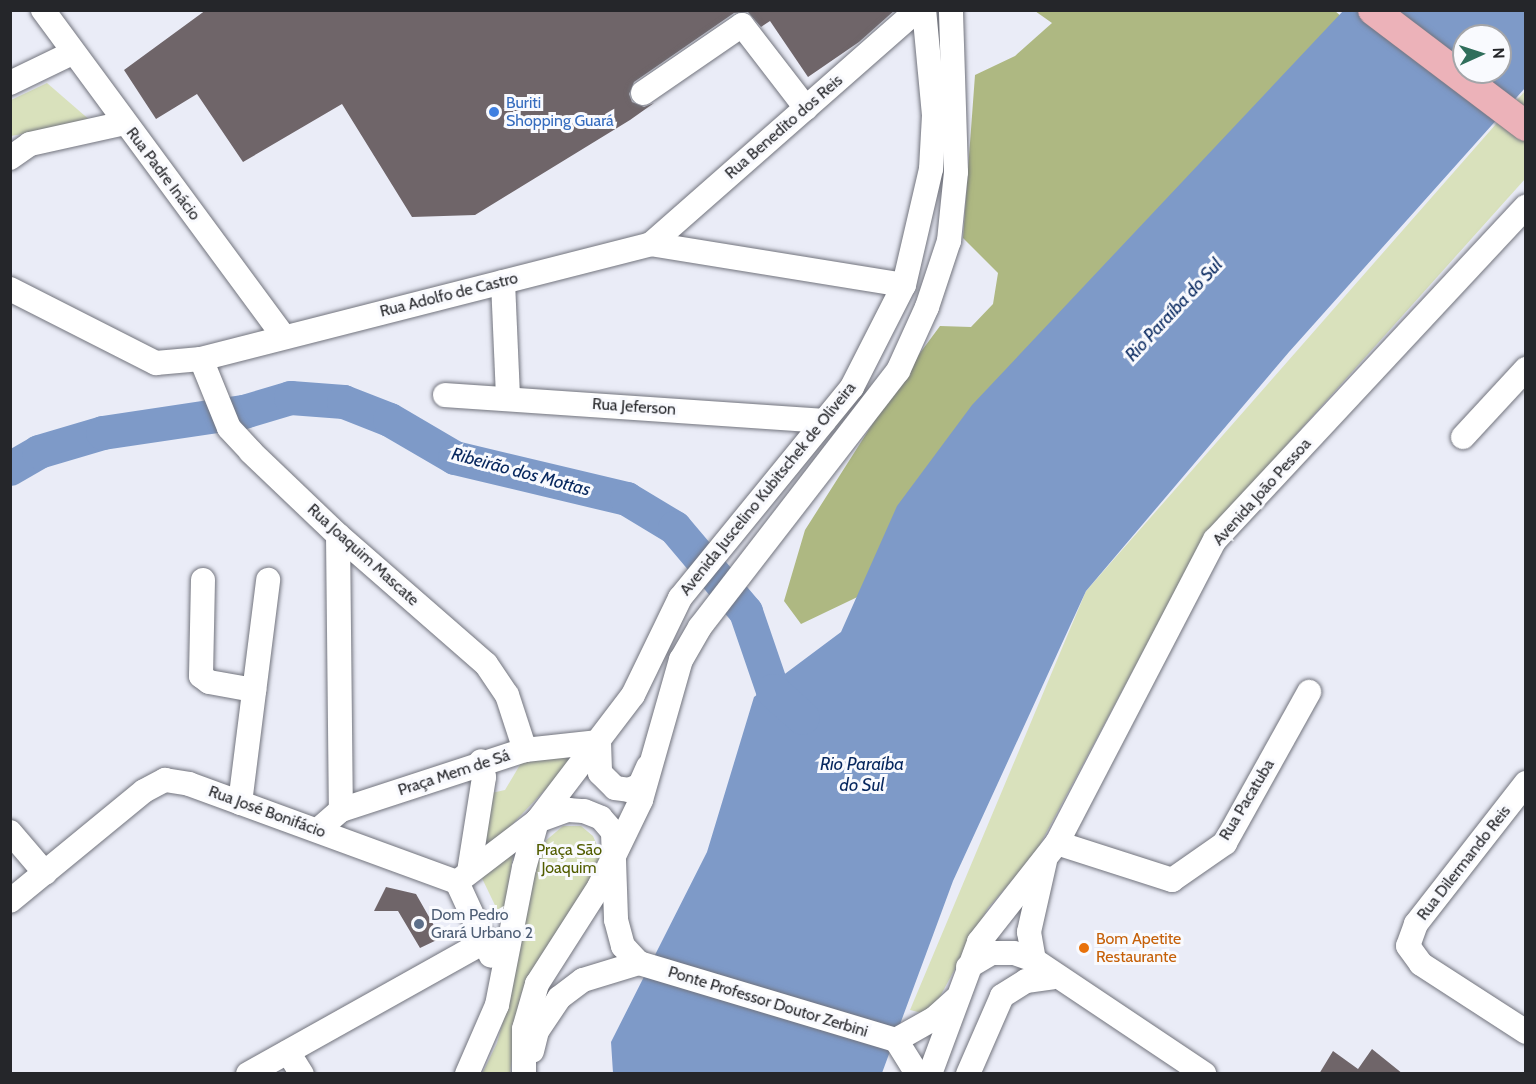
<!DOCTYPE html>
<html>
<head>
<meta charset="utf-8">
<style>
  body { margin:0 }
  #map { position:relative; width:1536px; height:1084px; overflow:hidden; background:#eaecf7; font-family:Cabin,sans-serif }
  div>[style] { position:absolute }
  .green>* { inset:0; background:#d9e1bc }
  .forest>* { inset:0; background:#aeb882 }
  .water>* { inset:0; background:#7e9ac8 }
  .river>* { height:34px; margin:-17px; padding:0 17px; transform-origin:17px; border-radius:17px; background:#7e9ac8 }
  .building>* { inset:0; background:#6f6569 }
  .roads { filter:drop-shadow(0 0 2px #72747d) drop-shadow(0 0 2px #72747d) }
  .minor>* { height:24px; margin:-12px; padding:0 12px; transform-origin:12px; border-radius:12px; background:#fff }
  .major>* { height:30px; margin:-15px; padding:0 15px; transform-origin:15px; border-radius:15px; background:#ecb2b9 }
  .dots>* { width:16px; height:16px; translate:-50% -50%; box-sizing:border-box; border:3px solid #f9fafe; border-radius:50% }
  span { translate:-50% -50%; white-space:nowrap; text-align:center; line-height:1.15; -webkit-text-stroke:6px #f9fafe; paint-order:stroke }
  .shop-label { font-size:16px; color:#366cbe }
  .left { translate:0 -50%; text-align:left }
  .street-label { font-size:16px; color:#25262a }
  .park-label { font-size:16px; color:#525d00 }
  .service-label { font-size:16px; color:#4e5e75 }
  .food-label { font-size:16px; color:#c56008 }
  .water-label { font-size:18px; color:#07275e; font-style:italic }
  .frame { position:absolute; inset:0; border:12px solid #25262a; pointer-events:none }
  .north { position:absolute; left:1452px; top:24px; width:60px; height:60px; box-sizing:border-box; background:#f9fafe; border:2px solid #a4a5a9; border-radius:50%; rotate:87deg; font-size:16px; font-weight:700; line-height:24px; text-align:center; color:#25262a }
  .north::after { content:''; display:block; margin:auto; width:21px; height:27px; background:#306e5b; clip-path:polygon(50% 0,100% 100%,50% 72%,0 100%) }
</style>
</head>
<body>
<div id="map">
  <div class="green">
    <i style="clip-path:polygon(47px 83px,92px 122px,11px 136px,11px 100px)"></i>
    <i style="clip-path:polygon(1525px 91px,1525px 179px,1204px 537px,1035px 854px,988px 908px,930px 1015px,910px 1010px,1086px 591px)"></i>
    <i style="clip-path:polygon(582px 751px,482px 856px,487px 794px,505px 790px,527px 753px)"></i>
    <i style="clip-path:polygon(563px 826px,581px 826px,593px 836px,600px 852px,597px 875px,521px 994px,510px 1073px,482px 1074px,497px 1043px,511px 992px,525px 913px,543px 843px)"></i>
    <i style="clip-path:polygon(514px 848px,503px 922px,480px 874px)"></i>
  </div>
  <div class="forest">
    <i style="clip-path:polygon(1334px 10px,1352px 26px,870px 591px,801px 624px,784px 601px,805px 530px,903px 376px,940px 326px,971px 327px,993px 304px,998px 273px,963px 238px,975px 75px,1015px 56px,1052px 23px,1035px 11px)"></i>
  </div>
  <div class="water">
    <i style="clip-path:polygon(evenodd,1343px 11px,1525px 11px,1525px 88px,1289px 352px,1086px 591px,953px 881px,882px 1073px,613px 1073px,611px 1042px,707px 852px,754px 697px,841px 632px,897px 506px,972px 405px,1343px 11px,1464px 36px,1500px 36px,1500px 72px,1464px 72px,1464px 36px)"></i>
  </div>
  <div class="river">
    <i style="left:10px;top:469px;width:34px;rotate:-30deg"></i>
    <i style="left:39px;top:452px;width:67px;rotate:-16.5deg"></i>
    <i style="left:103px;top:433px;width:143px;rotate:-8.5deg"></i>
    <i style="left:244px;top:412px;width:49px;rotate:-16.6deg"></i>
    <i style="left:291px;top:398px;width:53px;rotate:4.3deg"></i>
    <i style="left:344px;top:402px;width:49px;rotate:21.4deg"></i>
    <i style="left:390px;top:420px;width:75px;rotate:30.3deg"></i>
    <i style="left:455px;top:458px;width:177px;rotate:13.4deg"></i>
    <i style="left:627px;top:499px;width:56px;rotate:31.1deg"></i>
    <i style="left:675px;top:528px;width:110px;rotate:49.8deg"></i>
    <i style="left:746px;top:612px;width:83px;rotate:71.1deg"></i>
    <i style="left:773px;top:691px;width:40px;rotate:42deg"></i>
  </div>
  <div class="building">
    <i style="clip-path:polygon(206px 10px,895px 10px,859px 42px,808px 77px,770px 21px,761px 27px,748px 12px,734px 13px,634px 82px,629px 94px,632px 102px,644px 107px,654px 103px,630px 120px,475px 215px,412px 217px,342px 104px,243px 162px,197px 94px,156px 119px,124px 70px)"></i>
    <i style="clip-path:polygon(386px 887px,416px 894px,441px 938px,420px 948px,398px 911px,374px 911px)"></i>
    <i style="clip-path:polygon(1372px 1049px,1403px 1074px,1319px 1074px,1333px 1051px,1358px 1069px)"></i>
  </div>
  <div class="roads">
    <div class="minor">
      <i style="left:43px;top:10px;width:406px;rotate:53.6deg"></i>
      <i style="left:10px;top:83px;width:69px;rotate:-25.8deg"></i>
      <i style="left:643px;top:93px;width:120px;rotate:-34.5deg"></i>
      <i style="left:742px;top:25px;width:105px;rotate:52.4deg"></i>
      <i style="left:10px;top:158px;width:24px;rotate:-35deg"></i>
      <i style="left:30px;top:144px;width:97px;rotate:-12.5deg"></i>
      <i style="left:651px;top:244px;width:354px;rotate:-41.3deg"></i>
      <i style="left:503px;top:282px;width:116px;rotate:87.5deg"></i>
      <i style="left:10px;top:289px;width:164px;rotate:26.9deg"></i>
      <i style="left:156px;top:363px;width:45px;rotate:-5.1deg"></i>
      <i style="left:201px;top:359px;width:464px;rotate:-14.3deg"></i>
      <i style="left:651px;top:244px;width:256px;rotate:9.2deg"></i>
      <i style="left:201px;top:359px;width:74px;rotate:67.9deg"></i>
      <i style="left:229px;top:428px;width:33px;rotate:47deg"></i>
      <i style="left:251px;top:452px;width:120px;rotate:43.7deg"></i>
      <i style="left:338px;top:535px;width:196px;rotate:41.1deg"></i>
      <i style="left:486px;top:664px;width:37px;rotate:56deg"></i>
      <i style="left:507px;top:695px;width:58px;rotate:71.9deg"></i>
      <i style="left:445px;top:395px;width:380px;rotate:3.9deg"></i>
      <i style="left:1463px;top:437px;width:93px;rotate:-47.2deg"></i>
      <i style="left:338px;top:535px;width:275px;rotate:89.4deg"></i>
      <i style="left:203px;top:580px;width:96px;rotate:91.2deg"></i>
      <i style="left:201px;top:676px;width:10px;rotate:37deg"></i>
      <i style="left:209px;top:682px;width:46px;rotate:10.1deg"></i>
      <i style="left:1526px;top:783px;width:179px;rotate:128deg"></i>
      <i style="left:1416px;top:924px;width:23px;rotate:110deg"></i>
      <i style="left:1408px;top:946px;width:22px;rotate:54deg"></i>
      <i style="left:1421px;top:964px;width:125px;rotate:32.9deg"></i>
      <i style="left:240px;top:803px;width:225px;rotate:-82.8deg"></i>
      <i style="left:318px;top:830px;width:30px;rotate:-41deg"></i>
      <i style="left:341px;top:810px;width:194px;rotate:-18.1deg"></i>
      <i style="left:525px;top:750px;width:74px;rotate:-6.2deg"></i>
      <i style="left:599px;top:742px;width:31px;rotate:88deg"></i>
      <i style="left:600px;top:773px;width:21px;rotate:45deg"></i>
      <i style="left:615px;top:788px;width:14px;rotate:8deg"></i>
      <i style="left:629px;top:790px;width:12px;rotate:-24deg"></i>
      <i style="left:640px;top:785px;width:20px;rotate:-66deg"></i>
      <i style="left:10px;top:832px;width:54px;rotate:49.5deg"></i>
      <i style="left:1057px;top:843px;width:121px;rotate:17.8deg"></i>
      <i style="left:1172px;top:880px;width:65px;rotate:-34.9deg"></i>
      <i style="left:1225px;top:843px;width:173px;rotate:-60.9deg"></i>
      <i style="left:1045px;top:861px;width:73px;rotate:102.7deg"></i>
      <i style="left:1029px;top:932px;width:28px;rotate:80deg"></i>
      <i style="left:1034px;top:960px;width:205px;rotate:33.8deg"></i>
      <i style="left:469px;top:872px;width:96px;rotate:-81deg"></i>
      <i style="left:484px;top:777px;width:16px;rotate:-101deg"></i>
      <i style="left:457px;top:882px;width:81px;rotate:65.3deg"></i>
      <i style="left:10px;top:901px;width:173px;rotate:-39.4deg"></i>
      <i style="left:144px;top:791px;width:24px;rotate:-28deg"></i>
      <i style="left:165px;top:780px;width:24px;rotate:9deg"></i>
      <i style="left:189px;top:784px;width:285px;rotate:20.1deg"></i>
      <i style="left:457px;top:882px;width:101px;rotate:-37.3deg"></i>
      <i style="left:537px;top:821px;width:33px;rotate:-20deg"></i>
      <i style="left:568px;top:810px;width:16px;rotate:4deg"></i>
      <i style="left:584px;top:811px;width:18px;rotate:22deg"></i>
      <i style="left:601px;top:818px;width:18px;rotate:49deg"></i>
      <i style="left:613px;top:832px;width:88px;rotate:88deg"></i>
      <i style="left:616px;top:920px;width:27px;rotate:75deg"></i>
      <i style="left:623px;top:946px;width:23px;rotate:47deg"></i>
      <i style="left:968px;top:967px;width:27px;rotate:-31deg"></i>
      <i style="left:991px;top:953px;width:23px"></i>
      <i style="left:1014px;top:953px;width:21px;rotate:19deg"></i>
      <i style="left:896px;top:1040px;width:45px;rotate:-29.4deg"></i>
      <i style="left:935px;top:1018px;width:28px;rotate:-42deg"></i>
      <i style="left:896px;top:1040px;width:40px;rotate:58deg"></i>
      <i style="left:532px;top:1051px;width:21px;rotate:-76deg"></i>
      <i style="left:537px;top:1031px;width:40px;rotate:-56deg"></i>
      <i style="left:559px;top:998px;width:30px;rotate:-37deg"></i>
      <i style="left:583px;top:980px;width:59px;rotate:-16.9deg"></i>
      <i style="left:639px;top:963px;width:268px;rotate:16.7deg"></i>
      <i style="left:288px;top:1052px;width:26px;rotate:58deg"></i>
      <i style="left:248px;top:1074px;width:273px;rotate:-29.2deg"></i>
      <i style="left:467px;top:1074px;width:75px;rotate:-66.5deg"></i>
      <i style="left:497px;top:1005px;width:140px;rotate:-78.9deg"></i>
      <i style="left:524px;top:868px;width:49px;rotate:-74.5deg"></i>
      <i style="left:537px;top:821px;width:158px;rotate:-52.7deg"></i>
      <i style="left:633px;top:695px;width:108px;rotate:-64.1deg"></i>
      <i style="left:680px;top:598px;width:272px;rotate:-50.8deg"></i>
      <i style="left:852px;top:387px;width:114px;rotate:-63deg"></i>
      <i style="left:904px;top:285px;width:119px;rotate:-76.9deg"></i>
      <i style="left:931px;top:169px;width:54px;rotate:-86.8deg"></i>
      <i style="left:934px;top:115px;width:105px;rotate:-95.4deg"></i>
      <i style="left:524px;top:1074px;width:45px;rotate:-90deg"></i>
      <i style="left:524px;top:1029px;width:47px;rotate:-73.9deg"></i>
      <i style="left:537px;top:984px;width:115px;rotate:-57.4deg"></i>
      <i style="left:599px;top:887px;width:97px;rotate:-64.2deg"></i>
      <i style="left:641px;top:800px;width:146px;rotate:-74.1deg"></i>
      <i style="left:681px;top:660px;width:38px;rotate:-60deg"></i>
      <i style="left:700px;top:627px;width:324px;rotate:-52.3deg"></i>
      <i style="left:898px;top:371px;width:70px;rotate:-65.6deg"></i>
      <i style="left:927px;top:307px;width:70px;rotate:-71.6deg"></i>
      <i style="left:949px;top:241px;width:69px;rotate:-84.2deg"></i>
      <i style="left:956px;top:172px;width:162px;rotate:-91.8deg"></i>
      <i style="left:930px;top:1074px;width:141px;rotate:-69.6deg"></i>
      <i style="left:979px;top:942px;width:126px;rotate:-51.8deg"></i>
      <i style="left:1057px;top:843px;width:342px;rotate:-62.5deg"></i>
      <i style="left:1215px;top:540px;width:456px;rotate:-47deg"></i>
      <i style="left:968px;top:1074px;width:85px;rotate:-66.4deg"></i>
      <i style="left:1002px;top:996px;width:28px;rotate:-32deg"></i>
      <i style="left:1026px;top:981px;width:27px;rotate:-8deg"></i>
    </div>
    <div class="major">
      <i style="left:1373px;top:10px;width:192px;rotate:37.2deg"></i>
    </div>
  </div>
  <div class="dots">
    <i style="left:494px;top:112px;background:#3f7fe0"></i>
    <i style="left:419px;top:924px;background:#5c6f8a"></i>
    <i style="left:1084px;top:948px;background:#e8710a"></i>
  </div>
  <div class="shop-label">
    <span class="left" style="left:506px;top:112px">Buriti<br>Shopping Guará</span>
  </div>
  <div class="street-label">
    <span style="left:784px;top:127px;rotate:-41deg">Rua Benedito dos Reis</span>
    <span style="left:163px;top:174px;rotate:53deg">Rua Padre Inácio</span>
    <span style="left:449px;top:295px;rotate:-14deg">Rua Adolfo de Castro</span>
    <span style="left:634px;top:407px;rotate:4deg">Rua Jeferson</span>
    <span style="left:768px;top:489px;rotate:-51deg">Avenida Juscelino Kubitschek de Oliveira</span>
    <span style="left:1262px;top:492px;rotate:-48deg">Avenida João Pessoa</span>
    <span style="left:363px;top:555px;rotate:42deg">Rua Joaquim Mascate</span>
    <span style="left:454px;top:773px;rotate:-18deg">Praça Mem de Sá</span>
    <span style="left:1247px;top:800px;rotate:-59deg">Rua Pacatuba</span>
    <span style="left:267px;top:812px;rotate:20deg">Rua José Bonifácio</span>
    <span style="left:1464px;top:863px;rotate:-52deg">Rua Dilermando Reis</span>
    <span style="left:768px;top:1002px;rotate:17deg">Ponte Professor Doutor Zerbini</span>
  </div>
  <div class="park-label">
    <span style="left:569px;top:859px">Praça São<br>Joaquim</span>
  </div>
  <div class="service-label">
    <span class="left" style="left:431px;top:924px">Dom Pedro<br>Grará Urbano 2</span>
  </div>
  <div class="food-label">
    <span class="left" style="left:1096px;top:948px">Bom Apetite<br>Restaurante</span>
  </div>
  <div class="water-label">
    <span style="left:1174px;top:310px;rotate:-47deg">Rio Paraíba do Sul</span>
    <span style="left:521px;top:472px;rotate:15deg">Ribeirão dos Mottas</span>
    <span style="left:862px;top:775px">Rio Paraíba<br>do Sul</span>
  </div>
  <div class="frame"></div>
  <div class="north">N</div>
</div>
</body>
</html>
